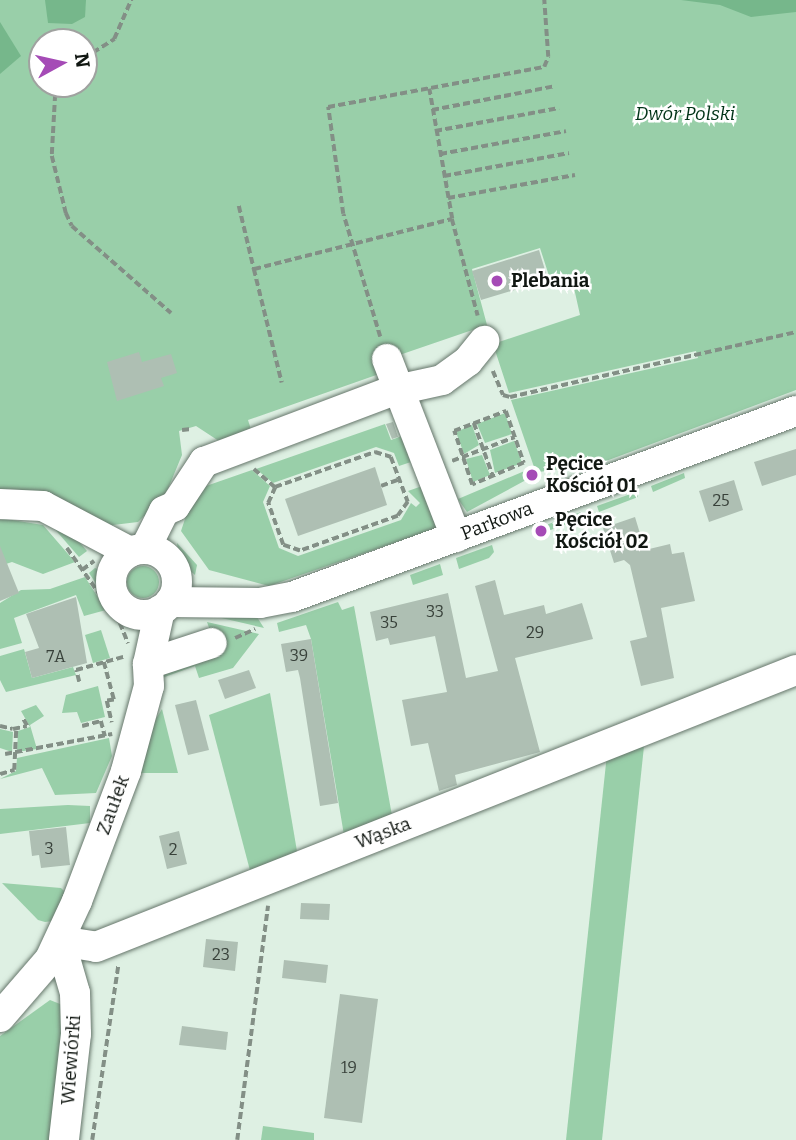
<!DOCTYPE html>
<html>
<head>
<meta charset="utf-8">
<style>
  body { margin:0 }
  #map { position:relative; width:796px; height:1140px; overflow:hidden; background:#def0e3; font-family:Bitter,serif }
  div>[style] { position:absolute }
  .green>* { inset:0; background:#99cfa9 }
  .round { border-radius:50% }
  .water>* { inset:0; background:#76b78b }
  .building>* { inset:0; background:#aebfb3 }
  .path>* { height:3.5px; margin-top:-1.75px; transform-origin:0; background:repeating-linear-gradient(90deg,#838f86 0 7px,transparent 0 10.5px) }
  .roads { filter:drop-shadow(0 0 2px #66766b) drop-shadow(0 0 2px #66766b) }
  .minor>* { height:30px; margin:-15px; padding:0 15px; transform-origin:15px; border-radius:15px; background:#fff }
  .minor>.ring { margin:-15px; padding:0; box-sizing:content-box; background:none; border:30px solid #fff; border-radius:50% }
  .dots>* { width:19px; height:19px; translate:-50% -50%; box-sizing:border-box; border:4px solid #fff; border-radius:50% }
  span { translate:-50% -50%; white-space:nowrap; text-align:center; line-height:1.15; -webkit-text-stroke:5px #fff; paint-order:stroke }
  .number-label { font-size:16px; color:#38413a }
  .number-label span { -webkit-text-stroke-width:0 }
  .park-label { font-size:19px; color:#003317; font-style:italic }
  .poi-label { font-size:19px; color:#111712; font-weight:700 }
  .left { translate:0 -50%; text-align:left }
  .street-label { font-size:19px; color:#111712 }
  .north { position:absolute; left:28px; top:28px; width:70px; height:70px; box-sizing:border-box; background:#fff; border:2px solid #a0a2a0; border-radius:50%; rotate:82deg; font-size:19px; font-weight:700; line-height:28px; text-align:center; color:#111712 }
  .north::after { content:''; display:block; margin:auto; width:24px; height:32px; background:#a54bb6; clip-path:polygon(50% 0,100% 100%,50% 72%,0 100%) }
</style>
</head>
<body>
<div id="map">
  <div class="green">
    <i style="clip-path:polygon(evenodd,0 0,796px 0,796px 390px,598px 464px,524px 474px,526px 480px,467px 512px,458px 499px,534px 467px,511px 400px,698px 358px,696px 351px,509px 393px,493px 344px,580px 315px,572px 279px,551px 282px,540px 248px,472px 269px,487px 325px,379px 362px,382px 373px,248px 420px,253px 436px,225px 445px,196px 426px,179px 431px,182px 455px,155px 520px,144px 516px,138px 522px,113px 525px,109px 531px,0 493px,0 0,42px 42px,84px 42px,84px 84px,42px 84px,42px 42px)"></i>
    <i style="clip-path:polygon(505px 413px,512px 434px,485px 443px,477px 424px)"></i>
    <i style="clip-path:polygon(385px 424px,391px 440px,402px 436px,411px 462px,399px 466px,394px 453px,376px 447px,273px 483px,256px 469px)"></i>
    <i style="clip-path:polygon(472px 425px,479px 445px,464px 454px,456px 432px)"></i>
    <i style="clip-path:polygon(514px 441px,522px 463px,495px 473px,490px 450px)"></i>
    <i style="clip-path:polygon(482px 455px,490px 475px,473px 482px,466px 459px)"></i>
    <i style="clip-path:polygon(252px 470px,270px 486px,263px 502px,279px 548px,298px 556px,401px 520px,411px 503px,416px 507px,420px 503px,408px 491px,425px 485px,440px 527px,269px 586px,209px 570px,181px 531px,190px 504px,206px 486px)"></i>
    <i style="clip-path:polygon(684px 473px,685px 478px,653px 492px,651px 486px)"></i>
    <i style="clip-path:polygon(636px 492px,638px 497px,599px 512px,597px 506px)"></i>
    <i style="clip-path:polygon(581px 512px,583px 518px,548px 531px,546px 525px)"></i>
    <i style="clip-path:polygon(6px 519px,43px 525px,75px 562px,43px 574px,12px 562px,0 566px,0 520px)"></i>
    <i style="clip-path:polygon(46px 519px,76px 538px,87px 551px,79px 557px)"></i>
    <i style="clip-path:polygon(177px 543px,197px 565px,195px 575px,179px 561px)"></i>
    <i style="clip-path:polygon(492px 545px,494px 552px,489px 558px,459px 569px,456px 558px)"></i>
    <i style="clip-path:polygon(440px 564px,443px 575px,413px 585px,410px 575px)"></i>
    <i class="round" style="left:127px;top:566px;width:32px;height:32px"></i>
    <i style="clip-path:polygon(95px 568px,100px 570px,109px 603px,89px 573px)"></i>
    <i style="clip-path:polygon(85px 577px,106px 610px,84px 616px,76px 595px,14px 618px,22px 643px,0 649px,0 603px,21px 590px,50px 589px)"></i>
    <i style="clip-path:polygon(338px 602px,342px 610px,354px 606px,393px 821px,345px 841px,311px 639px,306px 625px,279px 632px,277px 623px)"></i>
    <i style="clip-path:polygon(255px 614px,264px 628px,213px 616px)"></i>
    <i style="clip-path:polygon(207px 622px,259px 634px,233px 668px,199px 678px,195px 666px,159px 679px,161px 673px,217px 650px)"></i>
    <i style="clip-path:polygon(101px 630px,110px 658px,93px 663px,85px 635px)"></i>
    <i style="clip-path:polygon(24px 649px,32px 678px,73px 667px,76px 675px,6px 692px,0 680px,0 656px)"></i>
    <i style="clip-path:polygon(98px 686px,105px 717px,81px 723px,77px 712px,62px 713px,66px 695px)"></i>
    <i style="clip-path:polygon(270px 693px,298px 857px,252px 878px,209px 715px)"></i>
    <i style="clip-path:polygon(36px 705px,44px 716px,30px 725px,37px 749px,17px 752px,18px 731px,30px 727px,21px 711px)"></i>
    <i style="clip-path:polygon(162px 709px,178px 773px,140px 773px,152px 725px)"></i>
    <i style="clip-path:polygon(0 729px,13px 732px,12px 752px,0 748px)"></i>
    <i style="clip-path:polygon(645px 737px,602px 1140px,566px 1140px,607px 754px)"></i>
    <i style="clip-path:polygon(109px 738px,112px 756px,96px 793px,55px 795px,42px 768px,0 779px,16px 771px,17px 758px)"></i>
    <i style="clip-path:polygon(68px 805px,90px 806px,90px 823px,0 834px,0 809px)"></i>
    <i style="clip-path:polygon(2px 883px,61px 888px,67px 894px,53px 921px,45px 922px,38px 920px)"></i>
    <i style="clip-path:polygon(50px 1000px,65px 1006px,50px 1140px,0 1140px,0 1036px)"></i>
    <i style="clip-path:polygon(263px 1126px,314px 1133px,314px 1140px,261px 1140px)"></i>
  </div>
  <div class="water">
    <i style="clip-path:polygon(45px 0,86px 0,85px 17px,72px 24px,48px 23px)"></i>
    <i style="clip-path:polygon(681px 0,796px 0,796px 12px,751px 17px,720px 5px)"></i>
    <i style="clip-path:polygon(0 22px,21px 56px,0 74px)"></i>
  </div>
  <div class="building">
    <i style="clip-path:polygon(539px 250px,548px 280px,481px 300px,472px 271px)"></i>
    <i style="clip-path:polygon(139px 352px,142px 362px,171px 354px,177px 373px,161px 378px,164px 386px,117px 401px,107px 362px)"></i>
    <i style="clip-path:polygon(393px 422px,398px 437px,392px 439px,386px 424px)"></i>
    <i style="clip-path:polygon(796px 449px,796px 475px,762px 486px,754px 462px)"></i>
    <i style="clip-path:polygon(375px 467px,387px 505px,298px 536px,285px 499px)"></i>
    <i style="clip-path:polygon(734px 480px,743px 510px,709px 522px,699px 491px)"></i>
    <i style="clip-path:polygon(635px 517px,645px 550px,670px 544px,672px 554px,684px 552px,695px 601px,661px 608px,674px 678px,641px 686px,630px 641px,647px 637px,630px 565px,624px 560px,614px 563px,603px 528px)"></i>
    <i style="clip-path:polygon(0 546px,19px 593px,0 601px)"></i>
    <i style="clip-path:polygon(495px 580px,504px 615px,544px 605px,546px 614px,582px 603px,593px 639px,515px 658px,540px 752px,455px 775px,457px 785px,439px 791px,428px 743px,411px 746px,402px 700px,447px 692px,435px 636px,390px 645px,388px 638px,376px 641px,370px 612px,448px 593px,466px 678px,498px 671px,475px 586px)"></i>
    <i style="clip-path:polygon(76px 597px,87px 663px,32px 678px,25px 652px,39px 648px,26px 614px)"></i>
    <i style="clip-path:polygon(311px 639px,338px 803px,320px 806px,300px 678px,298px 670px,286px 672px,281px 644px)"></i>
    <i style="clip-path:polygon(249px 670px,256px 688px,225px 699px,218px 680px)"></i>
    <i style="clip-path:polygon(196px 700px,209px 750px,188px 755px,175px 705px)"></i>
    <i style="clip-path:polygon(66px 827px,70px 865px,41px 868px,39px 855px,32px 856px,29px 831px)"></i>
    <i style="clip-path:polygon(179px 831px,187px 864px,167px 869px,159px 836px)"></i>
    <i style="clip-path:polygon(301px 903px,330px 904px,329px 920px,300px 919px)"></i>
    <i style="clip-path:polygon(206px 939px,238px 942px,235px 971px,203px 967px)"></i>
    <i style="clip-path:polygon(284px 960px,328px 965px,326px 983px,282px 978px)"></i>
    <i style="clip-path:polygon(340px 994px,378px 999px,362px 1123px,324px 1118px)"></i>
    <i style="clip-path:polygon(182px 1026px,228px 1032px,226px 1050px,179px 1045px)"></i>
  </div>
  <div class="path">
    <i style="left:84px;top:58px;width:36px;rotate:-32deg"></i>
    <i style="left:114px;top:39px;width:43px;rotate:-66.4deg"></i>
    <i style="left:56px;top:84px;width:72px;rotate:93.2deg"></i>
    <i style="left:52px;top:156px;width:59px;rotate:76.2deg"></i>
    <i style="left:66px;top:213px;width:14px;rotate:65deg"></i>
    <i style="left:72px;top:226px;width:132px;rotate:41.3deg"></i>
    <i style="left:432px;top:110px;width:125px;rotate:-11deg"></i>
    <i style="left:435px;top:131px;width:126px;rotate:-10.5deg"></i>
    <i style="left:440px;top:154px;width:128px;rotate:-10.3deg"></i>
    <i style="left:444px;top:176px;width:127px;rotate:-10.4deg"></i>
    <i style="left:448px;top:198px;width:129px;rotate:-10.3deg"></i>
    <i style="left:239px;top:206px;width:65px;rotate:76.6deg"></i>
    <i style="left:254px;top:269px;width:204px;rotate:-14.2deg"></i>
    <i style="left:452px;top:219px;width:132px;rotate:-100deg"></i>
    <i style="left:452px;top:219px;width:100px;rotate:75deg"></i>
    <i style="left:254px;top:269px;width:117px;rotate:76.2deg"></i>
    <i style="left:380px;top:337px;width:128px;rotate:-106.7deg"></i>
    <i style="left:343px;top:214px;width:108px;rotate:-98deg"></i>
    <i style="left:328px;top:107px;width:220px;rotate:-10.5deg"></i>
    <i style="left:544px;top:67px;width:11px;rotate:-68deg"></i>
    <i style="left:548px;top:57px;width:57px;rotate:-94deg"></i>
    <i style="left:493px;top:371px;width:26px;rotate:67deg"></i>
    <i style="left:503px;top:395px;width:7px;rotate:16deg"></i>
    <i style="left:510px;top:397px;width:293px;rotate:-12.8deg"></i>
    <i style="left:506px;top:411px;width:55px;rotate:70.9deg"></i>
    <i style="left:524px;top:463px;width:56px;rotate:157.1deg"></i>
    <i style="left:472px;top:485px;width:57px;rotate:-108.4deg"></i>
    <i style="left:454px;top:431px;width:56px;rotate:-21deg"></i>
    <i style="left:474px;top:423px;width:56px;rotate:70.3deg"></i>
    <i style="left:182px;top:430px;width:9px;rotate:-6deg"></i>
    <i style="left:375px;top:452px;width:17px;rotate:17deg"></i>
    <i style="left:391px;top:457px;width:48px;rotate:69.3deg"></i>
    <i style="left:408px;top:502px;width:17px;rotate:126deg"></i>
    <i style="left:398px;top:516px;width:104px;rotate:160.3deg"></i>
    <i style="left:300px;top:551px;width:18px;rotate:-161deg"></i>
    <i style="left:283px;top:545px;width:45px;rotate:-109.7deg"></i>
    <i style="left:268px;top:503px;width:17px;rotate:-66deg"></i>
    <i style="left:275px;top:487px;width:106px;rotate:-19.3deg"></i>
    <i style="left:452px;top:461px;width:67px;rotate:-20.9deg"></i>
    <i style="left:254px;top:469px;width:28px;rotate:41deg"></i>
    <i style="left:381px;top:486px;width:20px;rotate:-20deg"></i>
    <i style="left:67px;top:548px;width:92px;rotate:54.8deg"></i>
    <i style="left:120px;top:623px;width:22px;rotate:68deg"></i>
    <i style="left:82px;top:570px;width:15px;rotate:-37deg"></i>
    <i style="left:235px;top:638px;width:22px;rotate:-24deg"></i>
    <i style="left:104px;top:662px;width:39px;rotate:75deg"></i>
    <i style="left:114px;top:700px;width:7px;rotate:172deg"></i>
    <i style="left:107px;top:701px;width:22px;rotate:77deg"></i>
    <i style="left:79px;top:682px;width:12px;rotate:-104deg"></i>
    <i style="left:76px;top:670px;width:49px;rotate:-15.5deg"></i>
    <i style="left:0;top:726px;width:13px;rotate:13deg"></i>
    <i style="left:13px;top:729px;width:14px;rotate:-12deg"></i>
    <i style="left:27px;top:726px;width:8px;rotate:-120deg"></i>
    <i style="left:82px;top:726px;width:20px;rotate:-15deg"></i>
    <i style="left:101px;top:721px;width:16px;rotate:75deg"></i>
    <i style="left:5px;top:754px;width:109px;rotate:-10.6deg"></i>
    <i style="left:0;top:774px;width:15px;rotate:-16deg"></i>
    <i style="left:14px;top:770px;width:41px;rotate:-87.2deg"></i>
    <i style="left:92px;top:1140px;width:176px;rotate:-81.5deg"></i>
    <i style="left:237px;top:1140px;width:236px;rotate:-82.5deg"></i>
  </div>
  <div class="roads">
    <div class="minor">
      <i style="left:387px;top:359px;width:191px;rotate:68.8deg"></i>
      <i style="left:0;top:504px;width:43px;rotate:2.7deg"></i>
      <i style="left:43px;top:506px;width:98px;rotate:27.9deg"></i>
      <i style="left:145px;top:549px;width:42px;rotate:-63.4deg"></i>
      <i style="left:164px;top:511px;width:12px;rotate:-24deg"></i>
      <i style="left:175px;top:506px;width:53px;rotate:-56.6deg"></i>
      <i style="left:204px;top:462px;width:201px;rotate:-20.7deg"></i>
      <i style="left:392px;top:391px;width:51px;rotate:-12.4deg"></i>
      <i style="left:442px;top:380px;width:32px;rotate:-36deg"></i>
      <i style="left:468px;top:361px;width:26px;rotate:-51deg"></i>
      <i class="ring" style="left:111px;top:549px;width:36px;height:36px"></i>
      <i style="left:170px;top:602px;width:90px;rotate:0.6deg"></i>
      <i style="left:260px;top:603px;width:33px;rotate:-11deg"></i>
      <i style="left:292px;top:597px;width:537px;rotate:-20.26deg"></i>
      <i style="left:148px;top:664px;width:67px;rotate:-18.2deg"></i>
      <i style="left:60px;top:941px;width:36px;rotate:9deg"></i>
      <i style="left:96px;top:947px;width:753px;rotate:-21.59deg"></i>
      <i style="left:60px;top:941px;width:54px;rotate:73.9deg"></i>
      <i style="left:75px;top:993px;width:41px;rotate:88.6deg"></i>
      <i style="left:76px;top:1034px;width:107px;rotate:96.5deg"></i>
      <i style="left:0;top:1017px;width:77px;rotate:-49.2deg"></i>
      <i style="left:50px;top:959px;width:64px;rotate:-65deg"></i>
      <i style="left:77px;top:901px;width:139px;rotate:-69.3deg"></i>
      <i style="left:126px;top:771px;width:88px;rotate:-74.9deg"></i>
      <i style="left:149px;top:686px;width:22px;rotate:-93deg"></i>
      <i style="left:148px;top:664px;width:55px;rotate:-77.5deg"></i>
    </div>
  </div>
  <div class="dots">
    <i style="left:497px;top:281px;background:#a54bb6"></i>
    <i style="left:532px;top:475px;background:#a54bb6"></i>
    <i style="left:541px;top:531px;background:#a54bb6"></i>
  </div>
  <div class="number-label">
    <span style="left:721px;top:501px">25</span>
    <span style="left:435px;top:612px">33</span>
    <span style="left:389px;top:623px">35</span>
    <span style="left:535px;top:633px">29</span>
    <span style="left:299px;top:656px">39</span>
    <span style="left:56px;top:657px">7A</span>
    <span style="left:49px;top:849px">3</span>
    <span style="left:173px;top:850px">2</span>
    <span style="left:221px;top:955px">23</span>
    <span style="left:349px;top:1068px">19</span>
  </div>
  <div class="park-label">
    <span style="left:685px;top:114px">Dwór Polski</span>
  </div>
  <div class="poi-label">
    <span class="left" style="left:511px;top:281px">Plebania</span>
    <span class="left" style="left:546px;top:475px">Pęcice<br>Kościół 01</span>
    <span class="left" style="left:555px;top:531px">Pęcice<br>Kościół 02</span>
  </div>
  <div class="street-label">
    <span style="left:497px;top:521px;rotate:-21deg">Parkowa</span>
    <span style="left:113px;top:805px;rotate:-70deg">Zaułek</span>
    <span style="left:383px;top:833px;rotate:-21deg">Wąska</span>
    <span style="left:71px;top:1060px;rotate:-86deg">Wiewiórki</span>
  </div>
  <div class="north">N</div>
</div>
</body>
</html>
